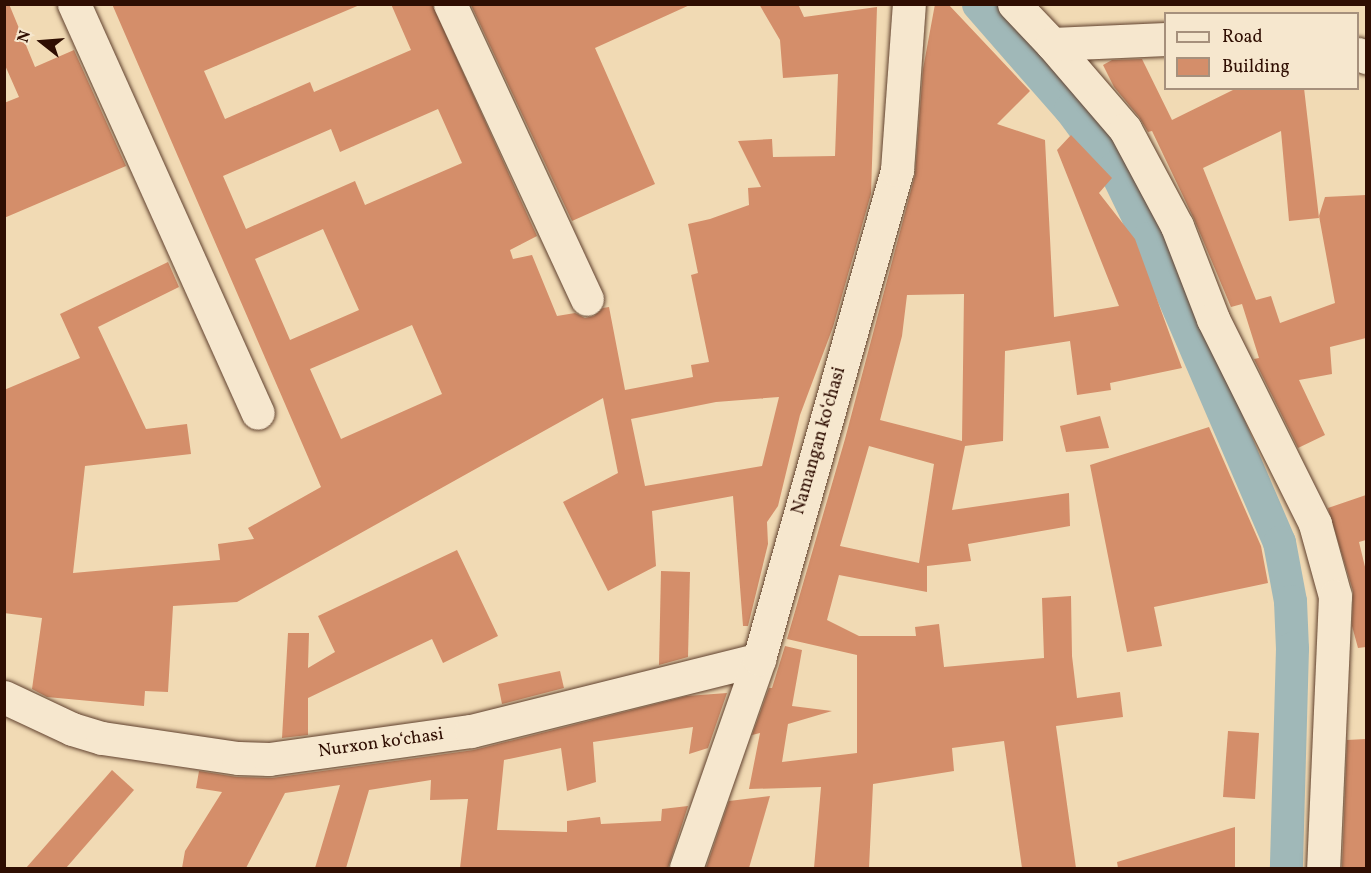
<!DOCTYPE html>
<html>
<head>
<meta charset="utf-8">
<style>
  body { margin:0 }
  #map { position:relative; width:1371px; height:873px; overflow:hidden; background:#f1dab4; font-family:Vollkorn,serif }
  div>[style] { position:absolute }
  .canal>* { height:33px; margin:-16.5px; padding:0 16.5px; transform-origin:16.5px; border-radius:16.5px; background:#a0b8b8 }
  .building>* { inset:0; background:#d48e6a }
  .roads { filter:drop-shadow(0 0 2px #60412e) drop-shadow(0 0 2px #60412e) }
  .minor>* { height:33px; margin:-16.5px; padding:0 16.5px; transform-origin:16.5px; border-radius:16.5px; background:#f6e7ce }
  span { translate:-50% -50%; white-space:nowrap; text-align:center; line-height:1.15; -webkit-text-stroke:5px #f6e7ce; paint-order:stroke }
  .street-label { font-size:18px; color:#2f0e02 }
  .frame { position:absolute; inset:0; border:6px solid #2f0e02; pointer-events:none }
  .legend { position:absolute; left:1164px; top:12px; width:195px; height:78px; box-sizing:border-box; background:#f6e7ce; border:2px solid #a6907c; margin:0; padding:8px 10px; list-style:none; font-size:18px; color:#2f0e02 }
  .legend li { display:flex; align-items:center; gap:12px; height:30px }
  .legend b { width:30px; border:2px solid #a6907c }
  .north { position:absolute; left:12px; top:12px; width:60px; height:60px; -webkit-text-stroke:4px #f6e7ce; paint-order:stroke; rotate:287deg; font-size:16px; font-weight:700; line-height:24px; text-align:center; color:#2f0e02 }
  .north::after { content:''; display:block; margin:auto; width:21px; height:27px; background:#2f0e02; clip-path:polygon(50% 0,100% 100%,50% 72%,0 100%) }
</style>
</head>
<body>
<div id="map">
  <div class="canal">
    <i style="left:978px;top:4px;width:140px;rotate:48.8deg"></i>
    <i style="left:1070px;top:109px;width:74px;rotate:53.3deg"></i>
    <i style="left:1114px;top:168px;width:78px;rotate:64.1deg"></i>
    <i style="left:1148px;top:238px;width:331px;rotate:66.7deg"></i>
    <i style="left:1279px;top:542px;width:60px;rotate:79.4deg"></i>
    <i style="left:1290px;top:601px;width:47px;rotate:87.6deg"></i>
    <i style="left:1292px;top:648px;width:220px;rotate:91.6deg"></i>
  </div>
  <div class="building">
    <i style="clip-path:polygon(4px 4px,9px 4px,35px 67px,74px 50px,126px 166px,4px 218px,4px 103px,19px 97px,4px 63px)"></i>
    <i style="clip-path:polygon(evenodd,112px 4px,362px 4px,204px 71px,225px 119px,310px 82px,314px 92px,411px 50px,391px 4px,432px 4px,537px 236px,510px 250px,513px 259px,532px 255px,557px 316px,575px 313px,585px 318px,594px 316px,603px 308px,609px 307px,625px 390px,693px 377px,691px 365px,709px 362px,691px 275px,698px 273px,688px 224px,710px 219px,749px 205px,748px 188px,761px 187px,738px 141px,772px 139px,773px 157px,835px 156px,838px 74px,783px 78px,780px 40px,759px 4px,798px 4px,804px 17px,877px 7px,871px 194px,833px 327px,800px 415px,778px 506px,767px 522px,768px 544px,748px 626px,743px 626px,733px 496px,652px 511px,656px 566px,608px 591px,563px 502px,618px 473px,603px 398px,237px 602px,173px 606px,168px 692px,145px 691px,144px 706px,47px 697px,32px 689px,42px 618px,4px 613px,4px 390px,80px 358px,60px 314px,168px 262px,179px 287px,98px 327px,146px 429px,187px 424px,191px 454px,85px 466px,73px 573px,220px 560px,218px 544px,254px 539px,248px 528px,321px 487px,112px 4px,438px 109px,462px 163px,365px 205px,355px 181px,246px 229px,223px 176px,331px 129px,340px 152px,438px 109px,112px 4px,323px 229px,359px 310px,290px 340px,255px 259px,323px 229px,112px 4px,412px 325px,442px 394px,341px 439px,310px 369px,412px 325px,112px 4px,779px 397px,762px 466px,645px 486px,631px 419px,716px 402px,779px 397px)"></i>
    <i style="clip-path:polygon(692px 4px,595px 48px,655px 184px,572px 221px,471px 5px)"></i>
    <i style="clip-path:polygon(evenodd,935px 4px,948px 4px,1030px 91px,997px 124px,1045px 140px,1054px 317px,1119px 306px,1057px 150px,1071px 135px,1112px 178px,1099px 193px,1135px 239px,1182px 368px,1110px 383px,1111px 390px,1077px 395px,1070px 341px,1005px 351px,1003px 441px,965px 446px,952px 510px,1069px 493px,1070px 526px,968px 544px,971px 561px,927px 566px,927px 592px,839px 575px,827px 620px,859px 636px,916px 636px,915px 627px,939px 624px,944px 667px,1044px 658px,1042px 598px,1071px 596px,1072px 656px,1077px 698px,1120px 692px,1123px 717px,1056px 726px,1076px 868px,1022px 868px,1004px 741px,952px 748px,954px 771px,873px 784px,869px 868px,814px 868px,821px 787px,749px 789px,760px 733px,752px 735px,769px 688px,772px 688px,785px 646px,802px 650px,792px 706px,832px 711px,788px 724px,782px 762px,857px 753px,857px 655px,787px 639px,845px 439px,915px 175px,923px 69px,935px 4px,964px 294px,962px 441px,880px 420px,902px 336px,907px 295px,964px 294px,935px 4px,869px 446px,934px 464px,919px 563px,840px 546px,869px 446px)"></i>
    <i style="clip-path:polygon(1142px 59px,1172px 120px,1237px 88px,1304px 88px,1319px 218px,1289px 221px,1281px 131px,1203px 168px,1256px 300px,1271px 296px,1280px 323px,1335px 303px,1319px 216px,1325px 197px,1366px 195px,1366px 338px,1330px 347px,1332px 374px,1299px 380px,1325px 435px,1298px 448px,1254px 359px,1259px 358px,1242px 304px,1231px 307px,1194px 219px,1152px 131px,1148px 132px,1139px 117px,1114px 87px,1103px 65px,1112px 60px)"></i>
    <i style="clip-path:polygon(1100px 416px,1109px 448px,1066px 452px,1060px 426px)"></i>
    <i style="clip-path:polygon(1209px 427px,1261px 546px,1268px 583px,1154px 607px,1162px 646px,1127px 652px,1090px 465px)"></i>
    <i style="clip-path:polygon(1366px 495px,1366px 540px,1359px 542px,1366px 571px,1366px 647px,1358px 648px,1352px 626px,1353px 591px,1328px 508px)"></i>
    <i style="clip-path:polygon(457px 550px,498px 636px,443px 663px,432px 639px,308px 698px,308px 735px,282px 738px,288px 633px,309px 633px,308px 668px,335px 652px,318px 616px)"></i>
    <i style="clip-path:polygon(661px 571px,690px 572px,688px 657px,659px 665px)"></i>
    <i style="clip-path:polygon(560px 671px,564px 688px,502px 704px,498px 684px)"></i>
    <i style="clip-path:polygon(727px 693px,708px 748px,689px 754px,693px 727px,593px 742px,596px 782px,567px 791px,561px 748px,504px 760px,497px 830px,567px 832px,567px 821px,600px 817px,601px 824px,661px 821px,662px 809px,688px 806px,668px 868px,460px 868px,468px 799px,430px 800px,431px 780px,369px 790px,346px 868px,315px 868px,340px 785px,285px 793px,246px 868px,182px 868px,185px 851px,222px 792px,196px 788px,199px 771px,237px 777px,272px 778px,474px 750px,687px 696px)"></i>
    <i style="clip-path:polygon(1228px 731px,1259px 733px,1255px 799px,1223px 797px)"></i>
    <i style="clip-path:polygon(1366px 739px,1365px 868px,1342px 868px,1347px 740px)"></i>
    <i style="clip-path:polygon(112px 770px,134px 790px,66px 868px,26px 868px)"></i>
    <i style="clip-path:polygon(770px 796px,749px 868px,706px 868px,729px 801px)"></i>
    <i style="clip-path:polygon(1235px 827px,1235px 868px,1118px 868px,1117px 862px)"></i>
  </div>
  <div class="roads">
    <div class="minor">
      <i style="left:74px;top:4px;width:448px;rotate:65.8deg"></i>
      <i style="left:450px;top:4px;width:325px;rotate:65.1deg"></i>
      <i style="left:1014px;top:4px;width:55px;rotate:46.5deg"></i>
      <i style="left:1052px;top:44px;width:112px;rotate:49.3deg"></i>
      <i style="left:1125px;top:129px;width:110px;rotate:61.8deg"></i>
      <i style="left:1177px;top:226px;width:100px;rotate:68.8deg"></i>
      <i style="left:1213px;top:319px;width:229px;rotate:63.5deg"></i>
      <i style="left:1315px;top:524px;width:75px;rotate:74.5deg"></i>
      <i style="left:1335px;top:596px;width:272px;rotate:92.5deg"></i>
      <i style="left:1052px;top:44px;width:114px;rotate:-2.5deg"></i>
      <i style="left:1358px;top:54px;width:9px;rotate:21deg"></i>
      <i style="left:4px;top:697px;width:75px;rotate:25.2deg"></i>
      <i style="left:72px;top:729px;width:31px;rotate:17deg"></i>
      <i style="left:102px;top:738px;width:137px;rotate:8.4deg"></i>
      <i style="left:238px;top:758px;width:31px;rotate:2deg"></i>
      <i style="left:269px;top:759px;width:204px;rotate:-7.9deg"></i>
      <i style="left:471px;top:731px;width:297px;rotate:-14deg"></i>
      <i style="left:686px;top:868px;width:221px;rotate:-70.7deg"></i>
      <i style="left:759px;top:659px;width:508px;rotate:-74.24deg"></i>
      <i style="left:897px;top:170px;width:166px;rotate:-85.9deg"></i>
    </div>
  </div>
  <div class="street-label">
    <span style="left:820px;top:441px;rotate:-74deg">Namangan koʻchasi</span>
    <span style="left:381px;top:744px;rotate:-8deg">Nurxon koʻchasi</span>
  </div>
  <div class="frame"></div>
  <ul class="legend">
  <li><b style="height:8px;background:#f6e7ce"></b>Road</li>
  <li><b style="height:16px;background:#d48e6a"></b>Building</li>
  </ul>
  <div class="north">N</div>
</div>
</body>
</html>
